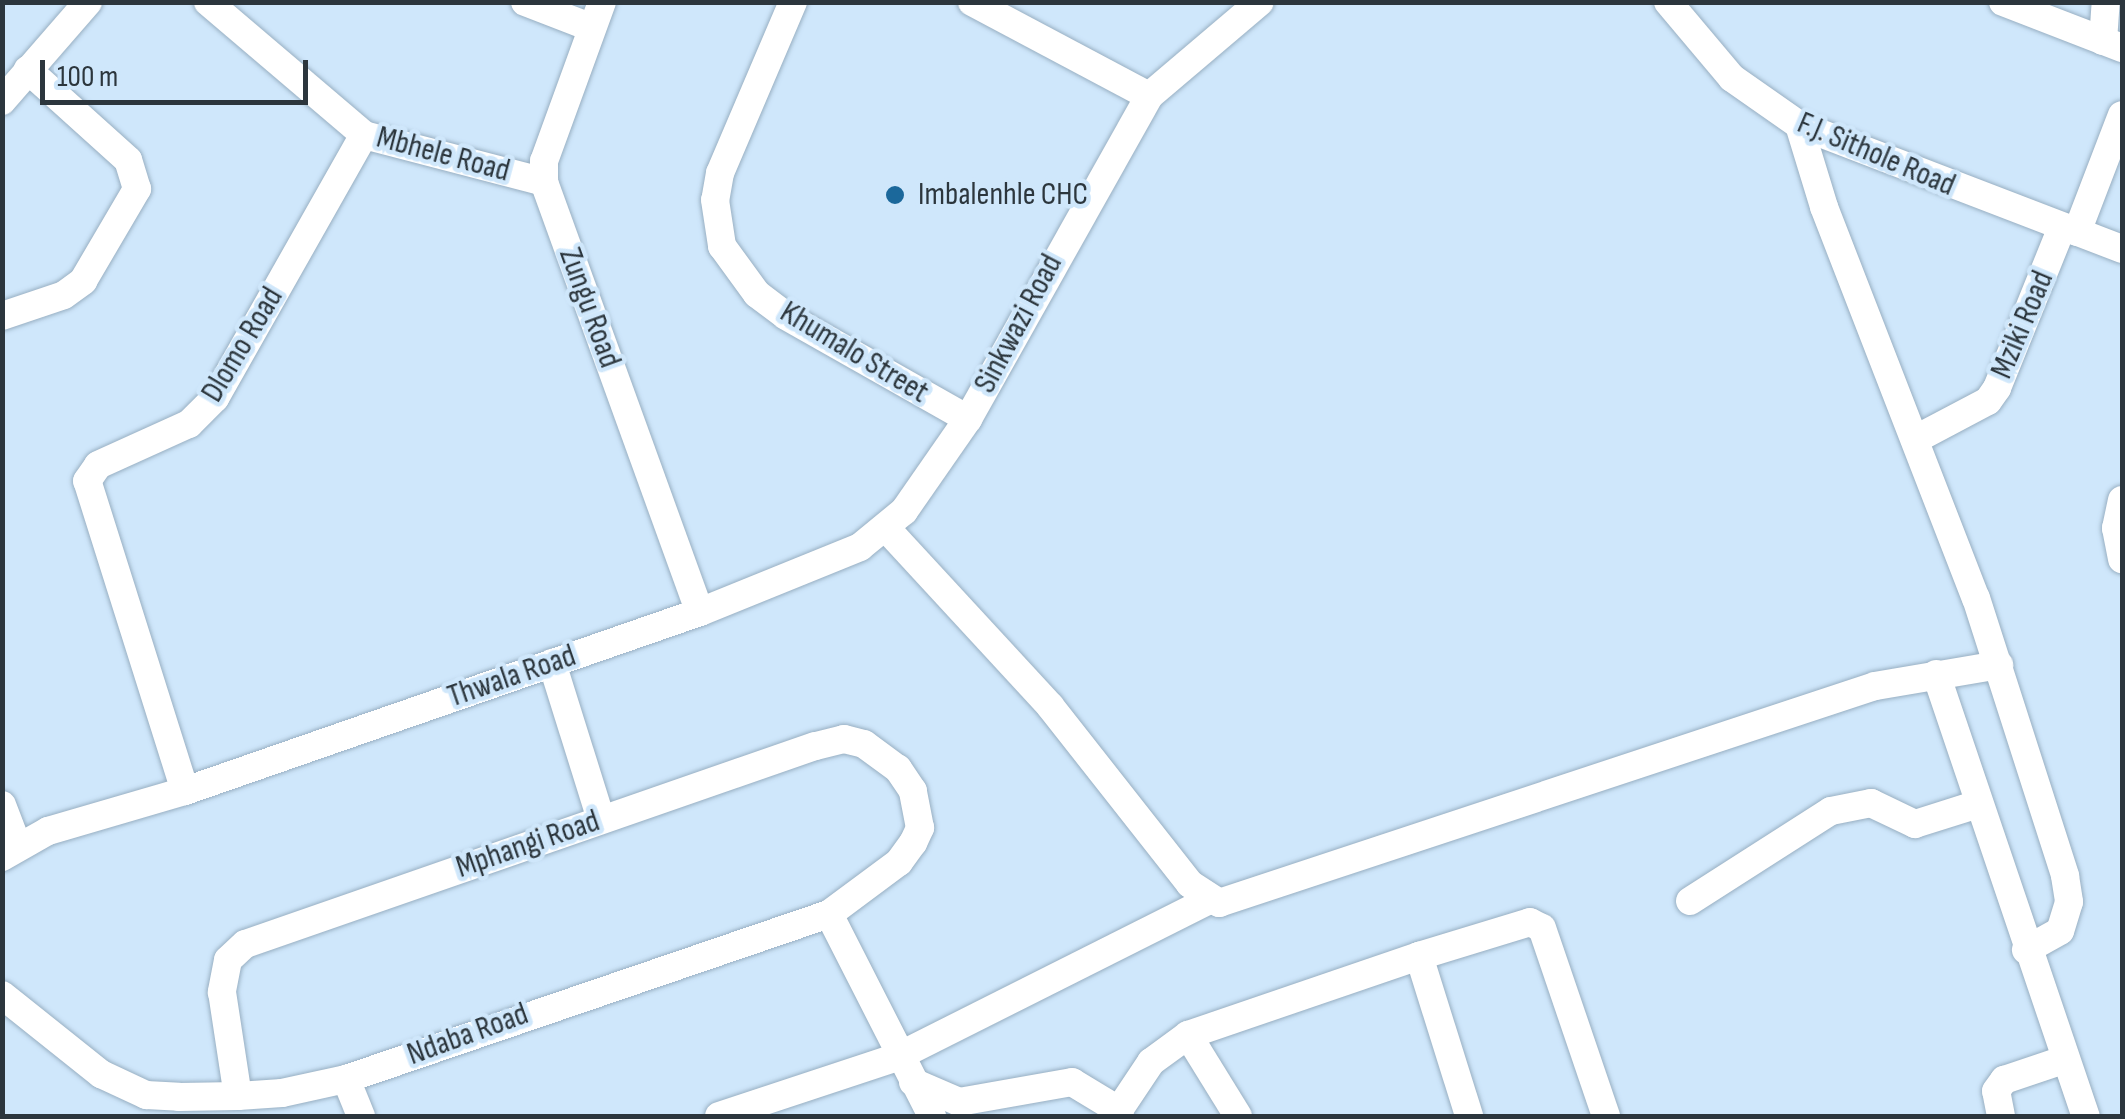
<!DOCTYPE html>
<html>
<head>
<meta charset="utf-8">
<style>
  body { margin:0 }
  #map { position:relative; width:2125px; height:1119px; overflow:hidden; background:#cfe7fb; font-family:"Sofia Sans Condensed",sans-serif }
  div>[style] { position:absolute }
  .roads { filter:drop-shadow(0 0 2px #98afc2) drop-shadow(0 0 2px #98afc2) }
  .minor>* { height:28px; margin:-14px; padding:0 14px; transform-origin:14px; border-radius:14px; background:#fff }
  .dots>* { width:28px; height:28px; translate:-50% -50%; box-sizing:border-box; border:5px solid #cfe7fb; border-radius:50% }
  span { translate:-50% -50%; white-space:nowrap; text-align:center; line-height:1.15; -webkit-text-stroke:9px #cfe7fb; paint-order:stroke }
  .street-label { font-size:32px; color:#2c363d }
  .poi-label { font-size:32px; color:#2c363d }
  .left { translate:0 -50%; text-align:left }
  .frame { position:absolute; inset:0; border:5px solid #2c363d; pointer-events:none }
  .scale { position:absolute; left:40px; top:60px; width:268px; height:45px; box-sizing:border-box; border:5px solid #2c363d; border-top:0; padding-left:12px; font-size:30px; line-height:35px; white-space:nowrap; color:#2c363d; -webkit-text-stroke:8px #cfe7fb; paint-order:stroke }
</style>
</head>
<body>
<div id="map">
  <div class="roads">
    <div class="minor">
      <i style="left:208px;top:2px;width:205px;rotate:40.4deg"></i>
      <i style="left:364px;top:135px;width:186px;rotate:14.6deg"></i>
      <i style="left:525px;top:2px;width:70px;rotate:21deg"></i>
      <i style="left:602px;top:2px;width:169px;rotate:110deg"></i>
      <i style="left:544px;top:161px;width:21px;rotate:90deg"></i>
      <i style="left:544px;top:182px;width:457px;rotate:70.1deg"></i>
      <i style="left:793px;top:2px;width:186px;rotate:113.1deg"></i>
      <i style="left:720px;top:173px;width:27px;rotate:100deg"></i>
      <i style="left:715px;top:200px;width:47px;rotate:81.3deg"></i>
      <i style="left:722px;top:246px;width:59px;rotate:53.9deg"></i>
      <i style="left:757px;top:294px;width:36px;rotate:37deg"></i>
      <i style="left:786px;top:316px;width:209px;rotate:29.5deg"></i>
      <i style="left:972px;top:2px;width:200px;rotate:28deg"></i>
      <i style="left:1668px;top:2px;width:99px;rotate:49.9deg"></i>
      <i style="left:1732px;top:78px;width:82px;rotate:35deg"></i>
      <i style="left:1799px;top:125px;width:346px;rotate:21deg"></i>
      <i style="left:2003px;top:2px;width:128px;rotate:21.1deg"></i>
      <i style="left:2103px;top:41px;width:39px;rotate:-86deg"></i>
      <i style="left:2px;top:101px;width:131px;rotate:-49deg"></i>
      <i style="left:1799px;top:125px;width:86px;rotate:73deg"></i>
      <i style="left:1824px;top:207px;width:420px;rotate:68.8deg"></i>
      <i style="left:1976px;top:598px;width:292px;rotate:72.2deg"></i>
      <i style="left:2065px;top:876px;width:26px;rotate:81deg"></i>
      <i style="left:2069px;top:902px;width:30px;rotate:107deg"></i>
      <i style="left:2060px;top:931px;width:39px;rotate:151deg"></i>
      <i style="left:2077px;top:232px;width:125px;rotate:-69deg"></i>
      <i style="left:2px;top:316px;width:65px;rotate:-18.7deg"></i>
      <i style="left:64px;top:295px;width:24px;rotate:-36deg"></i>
      <i style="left:83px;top:281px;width:107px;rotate:-59.6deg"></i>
      <i style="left:137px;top:189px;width:30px;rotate:-107deg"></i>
      <i style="left:128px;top:160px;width:135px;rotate:-138deg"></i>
      <i style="left:1916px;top:439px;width:81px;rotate:-27.8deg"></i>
      <i style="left:1988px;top:401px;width:16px;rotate:-55deg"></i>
      <i style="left:1997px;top:388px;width:174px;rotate:-68deg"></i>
      <i style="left:2122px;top:500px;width:29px;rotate:102deg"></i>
      <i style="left:2116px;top:528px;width:32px;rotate:79deg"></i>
      <i style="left:886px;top:528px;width:242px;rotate:47.3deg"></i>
      <i style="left:1050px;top:706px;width:226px;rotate:51.8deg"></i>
      <i style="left:1190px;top:884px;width:35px;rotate:33deg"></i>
      <i style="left:1219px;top:903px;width:691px;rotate:-18.3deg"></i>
      <i style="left:1875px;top:686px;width:126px;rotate:-9.6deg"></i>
      <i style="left:552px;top:663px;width:164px;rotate:72.6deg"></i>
      <i style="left:1936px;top:674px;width:467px;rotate:71.3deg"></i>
      <i style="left:185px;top:791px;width:325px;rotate:-107.5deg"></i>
      <i style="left:87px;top:481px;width:19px;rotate:-55deg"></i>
      <i style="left:98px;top:465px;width:100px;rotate:-24.3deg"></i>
      <i style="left:189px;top:424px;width:37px;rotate:-45deg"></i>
      <i style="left:215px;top:398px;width:302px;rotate:-60.5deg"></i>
      <i style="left:2px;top:805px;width:45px;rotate:69.1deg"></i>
      <i style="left:2px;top:857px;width:53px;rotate:-29.5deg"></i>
      <i style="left:48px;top:831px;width:143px;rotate:-16.3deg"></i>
      <i style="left:185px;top:791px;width:545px;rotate:-19.17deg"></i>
      <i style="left:700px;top:612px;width:173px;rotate:-22.1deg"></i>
      <i style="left:860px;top:547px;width:57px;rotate:-39.3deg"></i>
      <i style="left:904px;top:511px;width:112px;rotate:-55.2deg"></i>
      <i style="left:968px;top:419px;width:370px;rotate:-60.7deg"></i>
      <i style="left:1149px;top:96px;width:145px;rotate:-40.3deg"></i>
      <i style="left:1690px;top:901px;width:167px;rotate:-32.6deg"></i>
      <i style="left:1831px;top:811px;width:41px;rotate:-11.3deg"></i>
      <i style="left:1871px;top:803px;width:49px;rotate:25.5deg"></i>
      <i style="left:1915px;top:824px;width:66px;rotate:-17.6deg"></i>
      <i style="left:829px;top:914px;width:227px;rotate:63deg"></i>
      <i style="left:1419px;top:956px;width:116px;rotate:-17deg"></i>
      <i style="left:1530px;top:922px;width:13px;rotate:27deg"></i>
      <i style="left:1542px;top:928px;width:199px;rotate:71.2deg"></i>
      <i style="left:2px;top:995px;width:127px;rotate:38.6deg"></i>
      <i style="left:101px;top:1074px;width:50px;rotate:25deg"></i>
      <i style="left:146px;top:1095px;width:33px;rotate:3deg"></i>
      <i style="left:179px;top:1097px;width:59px;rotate:-1deg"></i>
      <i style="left:238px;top:1096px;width:44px;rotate:-3.9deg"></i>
      <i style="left:282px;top:1093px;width:66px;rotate:-12.3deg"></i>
      <i style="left:346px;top:1079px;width:510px;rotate:-18.86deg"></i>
      <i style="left:829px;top:914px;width:87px;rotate:-36.6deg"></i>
      <i style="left:899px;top:862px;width:24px;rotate:-54deg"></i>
      <i style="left:913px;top:843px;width:17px;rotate:-65deg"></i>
      <i style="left:920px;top:828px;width:38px;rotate:-101deg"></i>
      <i style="left:913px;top:791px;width:27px;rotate:-124deg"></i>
      <i style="left:898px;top:769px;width:42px;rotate:-143.7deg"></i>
      <i style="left:864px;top:744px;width:21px;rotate:-166deg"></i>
      <i style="left:844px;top:739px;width:30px;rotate:166deg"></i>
      <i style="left:815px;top:746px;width:603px;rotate:160.84deg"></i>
      <i style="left:245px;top:944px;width:23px;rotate:137deg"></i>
      <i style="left:228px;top:960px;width:33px;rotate:101deg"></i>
      <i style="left:222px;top:992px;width:105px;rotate:81.3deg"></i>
      <i style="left:1188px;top:1035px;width:95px;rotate:58.3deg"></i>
      <i style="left:346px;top:1079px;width:40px;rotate:68deg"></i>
      <i style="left:913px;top:1082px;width:50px;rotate:23.5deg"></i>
      <i style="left:959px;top:1102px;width:115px;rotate:-10deg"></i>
      <i style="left:1072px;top:1082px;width:56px;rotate:31.1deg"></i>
      <i style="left:719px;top:1116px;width:188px;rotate:-18.3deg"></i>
      <i style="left:897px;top:1057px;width:349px;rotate:-26.7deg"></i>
      <i style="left:1115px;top:1116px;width:65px;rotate:-56.3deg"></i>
      <i style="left:1151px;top:1062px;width:46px;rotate:-36.1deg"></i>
      <i style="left:1188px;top:1035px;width:244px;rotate:-18.9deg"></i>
      <i style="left:1419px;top:956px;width:168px;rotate:72.6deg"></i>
      <i style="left:2001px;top:1116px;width:25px;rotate:-101deg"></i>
      <i style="left:1996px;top:1091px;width:14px;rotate:-54deg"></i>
      <i style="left:2004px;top:1080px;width:65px;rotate:-18.7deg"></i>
    </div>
  </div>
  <div class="dots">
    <i style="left:895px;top:195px;background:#1b689b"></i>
  </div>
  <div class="street-label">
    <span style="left:443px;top:155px;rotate:15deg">Mbhele Road</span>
    <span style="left:1876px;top:155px;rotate:23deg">F.J. Sithole Road</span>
    <span style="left:589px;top:308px;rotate:70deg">Zungu Road</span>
    <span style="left:1019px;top:324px;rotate:-62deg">Sinkwazi Road</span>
    <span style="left:2023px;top:325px;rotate:-67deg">Mziki Road</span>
    <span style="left:243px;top:345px;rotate:-59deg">Dlomo Road</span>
    <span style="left:854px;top:353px;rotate:31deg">Khumalo Street</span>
    <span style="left:512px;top:677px;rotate:-19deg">Thwala Road</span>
    <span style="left:528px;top:845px;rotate:-19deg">Mphangi Road</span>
    <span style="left:468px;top:1035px;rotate:-20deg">Ndaba Road</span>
  </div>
  <div class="poi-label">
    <span class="left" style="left:918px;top:195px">Imbalenhle CHC</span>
  </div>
  <div class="frame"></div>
  <div class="scale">100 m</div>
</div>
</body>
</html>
